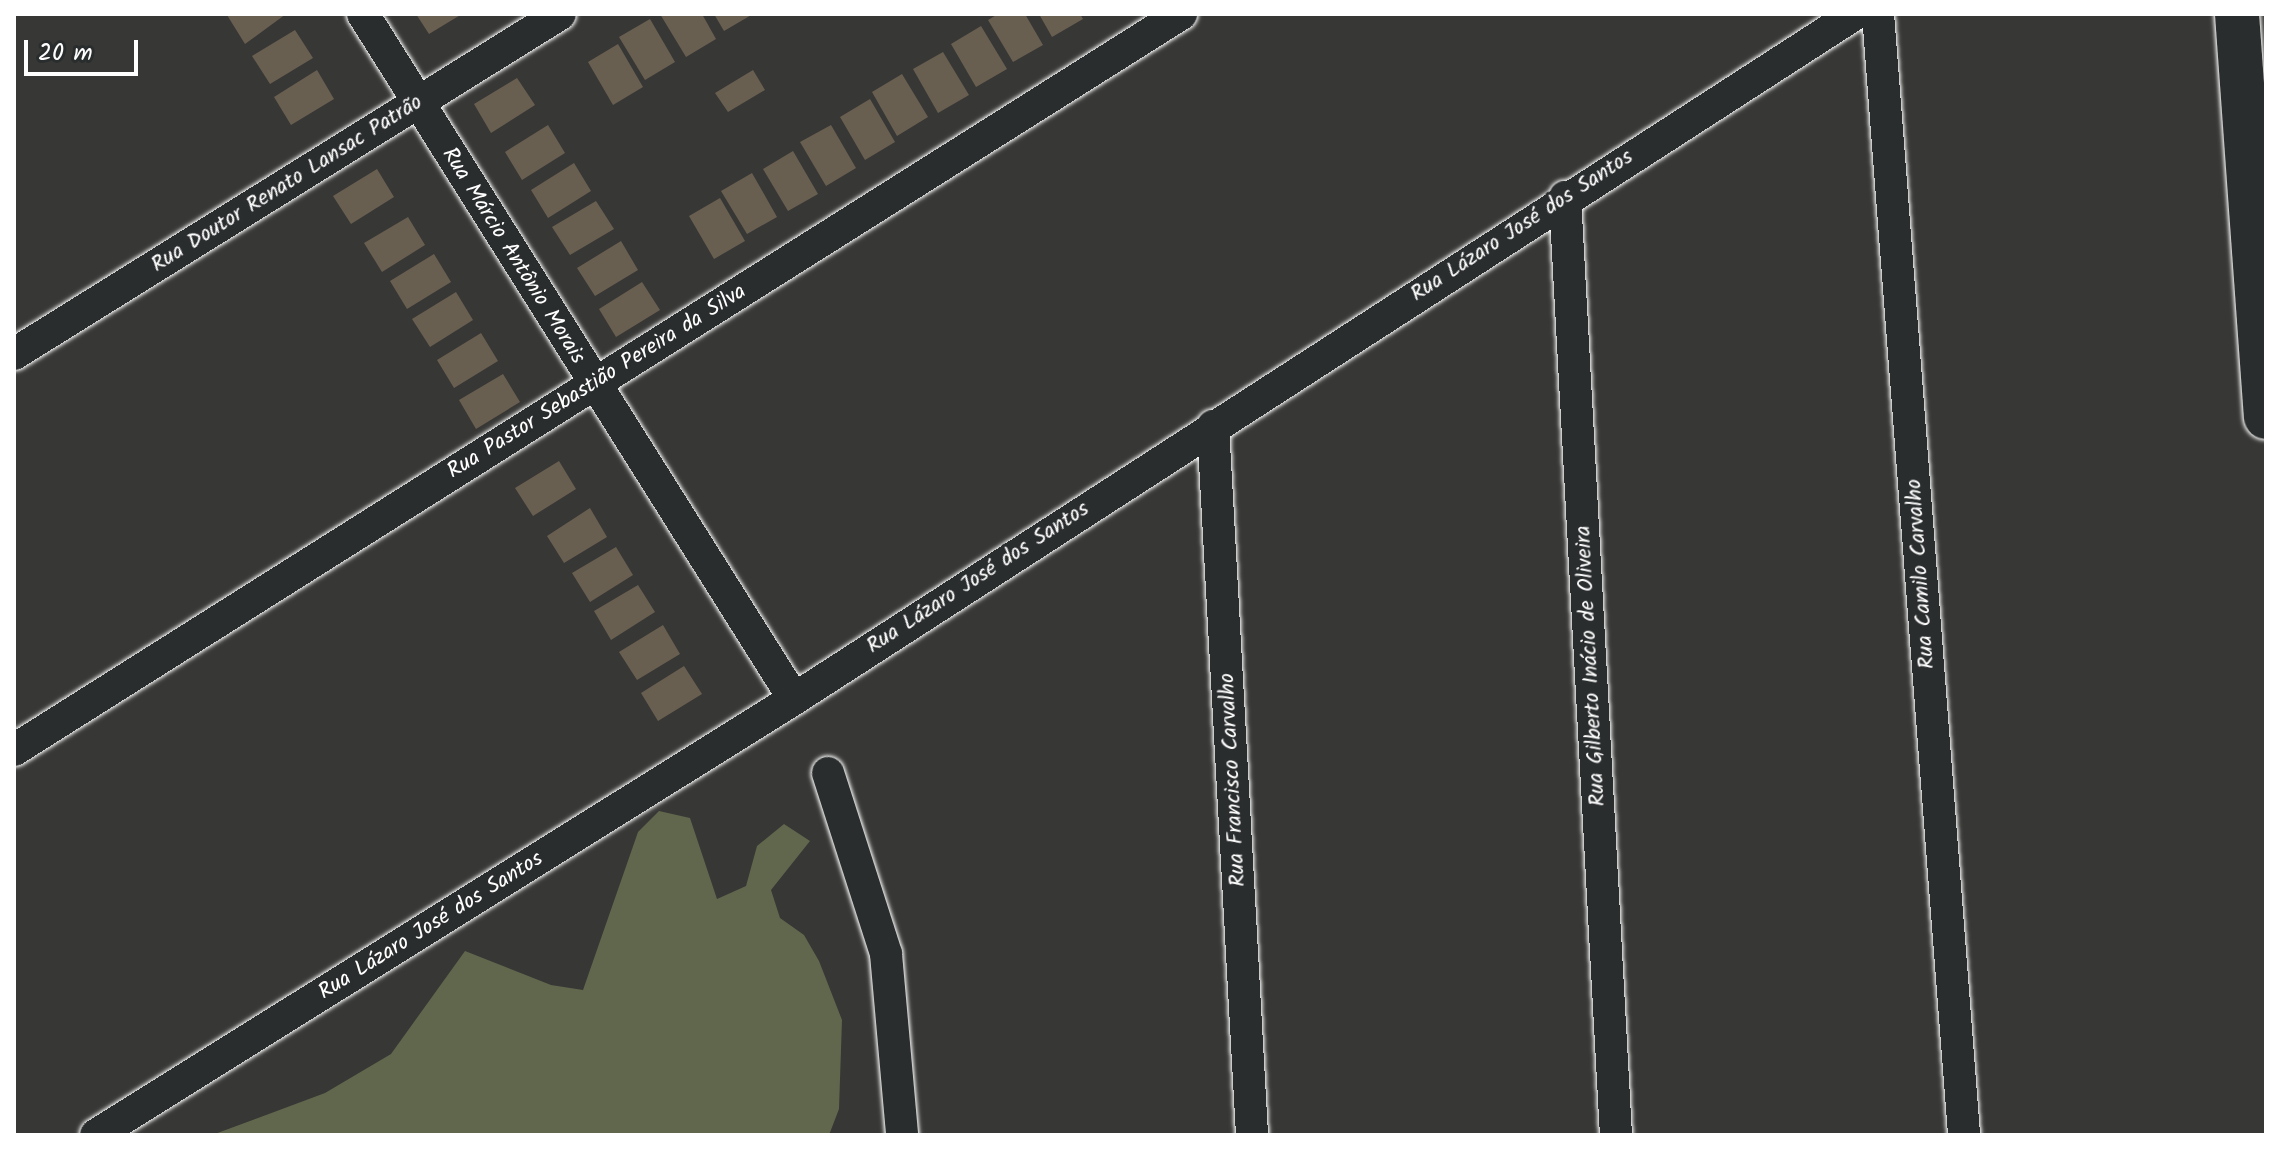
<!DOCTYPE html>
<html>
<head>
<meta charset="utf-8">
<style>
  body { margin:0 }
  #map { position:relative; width:2280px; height:1149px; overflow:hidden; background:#373735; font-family:Kalam,sans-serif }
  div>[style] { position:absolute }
  .green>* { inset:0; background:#60674d }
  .building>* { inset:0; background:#695f51 }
  .roads { filter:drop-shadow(0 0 2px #fff) drop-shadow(0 0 2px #fff) }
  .street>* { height:32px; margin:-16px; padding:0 16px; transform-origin:16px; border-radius:16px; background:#2a2d2e }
  .secondary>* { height:44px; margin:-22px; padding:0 22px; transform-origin:22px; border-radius:22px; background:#2a2d2e }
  span { translate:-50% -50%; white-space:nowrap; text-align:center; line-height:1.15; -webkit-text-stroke:6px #2a2d2e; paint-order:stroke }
  .street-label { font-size:22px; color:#fff }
  .frame { position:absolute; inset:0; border:16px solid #fff; pointer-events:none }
  .scale { position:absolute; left:24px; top:40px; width:114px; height:36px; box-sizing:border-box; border:4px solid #fff; border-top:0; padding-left:10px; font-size:24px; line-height:28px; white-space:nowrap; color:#fff; -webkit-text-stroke:6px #2a2d2e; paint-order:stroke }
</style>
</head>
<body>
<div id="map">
  <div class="green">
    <i style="clip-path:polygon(659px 811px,690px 818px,717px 899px,746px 886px,757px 846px,784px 824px,810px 841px,771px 890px,780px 918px,804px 935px,819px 961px,842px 1020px,839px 1109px,829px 1135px,212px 1135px,325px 1093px,391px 1054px,465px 951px,551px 985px,583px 990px,638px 832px)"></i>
  </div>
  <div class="building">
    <i style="clip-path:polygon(286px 14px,245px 44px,227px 15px,229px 14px)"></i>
    <i style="clip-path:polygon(416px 14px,462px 14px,429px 34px)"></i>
    <i style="clip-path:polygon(660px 14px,702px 14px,716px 39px,686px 57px)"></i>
    <i style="clip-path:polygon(714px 14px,753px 14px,724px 31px)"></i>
    <i style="clip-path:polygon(998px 14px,1025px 14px,1043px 45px,1013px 62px,988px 20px)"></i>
    <i style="clip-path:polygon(1039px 14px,1080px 14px,1083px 19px,1052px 37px)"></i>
    <i style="clip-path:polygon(650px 19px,675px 62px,645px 80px,619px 37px)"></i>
    <i style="clip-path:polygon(981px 26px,1007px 69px,976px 87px,951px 44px)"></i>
    <i style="clip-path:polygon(295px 30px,313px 58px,270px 84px,252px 56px)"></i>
    <i style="clip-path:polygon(618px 44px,643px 87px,613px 105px,588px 62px)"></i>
    <i style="clip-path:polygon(943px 52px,969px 95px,938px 113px,913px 69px)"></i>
    <i style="clip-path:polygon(317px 70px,334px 99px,291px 125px,274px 97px)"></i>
    <i style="clip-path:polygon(753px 70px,765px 90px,728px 112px,715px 93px)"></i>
    <i style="clip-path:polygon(902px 74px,928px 117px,897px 136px,872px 92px)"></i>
    <i style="clip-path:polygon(517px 78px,535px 105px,491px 133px,474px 104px)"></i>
    <i style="clip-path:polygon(870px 99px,895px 142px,865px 160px,840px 117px)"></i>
    <i style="clip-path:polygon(548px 125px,565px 153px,522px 180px,505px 152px)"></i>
    <i style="clip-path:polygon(831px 125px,856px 168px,826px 186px,800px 142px)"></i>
    <i style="clip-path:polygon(793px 151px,818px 194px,788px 211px,763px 169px)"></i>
    <i style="clip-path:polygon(574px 163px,591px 191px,548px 218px,531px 190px)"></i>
    <i style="clip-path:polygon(377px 169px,394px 197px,351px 224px,333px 196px)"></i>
    <i style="clip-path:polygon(752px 173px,777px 217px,747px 234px,721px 191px)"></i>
    <i style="clip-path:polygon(720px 198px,745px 241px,714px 259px,689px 216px)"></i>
    <i style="clip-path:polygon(596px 201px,614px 229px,570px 255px,552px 227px)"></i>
    <i style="clip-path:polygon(408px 217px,425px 245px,382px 272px,364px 243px)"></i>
    <i style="clip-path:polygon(621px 241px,638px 270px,595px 296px,577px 268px)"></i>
    <i style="clip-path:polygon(434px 254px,451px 282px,407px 309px,390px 281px)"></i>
    <i style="clip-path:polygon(642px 282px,660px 310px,616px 337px,599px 309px)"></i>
    <i style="clip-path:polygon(456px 292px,473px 320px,430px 347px,412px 319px)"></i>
    <i style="clip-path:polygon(481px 333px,498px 361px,454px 388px,437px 360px)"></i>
    <i style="clip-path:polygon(503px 374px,520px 402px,476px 429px,459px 400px)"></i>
    <i style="clip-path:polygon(559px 461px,576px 489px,533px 516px,515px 488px)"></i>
    <i style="clip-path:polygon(590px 508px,607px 537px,564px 563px,547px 536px)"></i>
    <i style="clip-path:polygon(616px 547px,633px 575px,590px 602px,572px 573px)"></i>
    <i style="clip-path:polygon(638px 585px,655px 612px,611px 640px,594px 611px)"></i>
    <i style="clip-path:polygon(663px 625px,680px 654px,637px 680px,619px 652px)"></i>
    <i style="clip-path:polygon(684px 666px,702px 694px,658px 721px,641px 693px)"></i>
  </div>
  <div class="roads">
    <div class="street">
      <i style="left:363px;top:14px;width:809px;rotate:57.82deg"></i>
      <i style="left:1878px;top:14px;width:1124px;rotate:85.61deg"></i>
      <i style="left:1565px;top:197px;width:939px;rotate:86.89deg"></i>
      <i style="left:14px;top:354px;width:643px;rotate:-31.91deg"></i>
      <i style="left:1213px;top:426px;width:710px;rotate:86.85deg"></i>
      <i style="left:14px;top:750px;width:1380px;rotate:-32.24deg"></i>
      <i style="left:828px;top:773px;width:190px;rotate:72.2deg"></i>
      <i style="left:886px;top:954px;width:182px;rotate:84.9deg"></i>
      <i style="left:96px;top:1135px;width:823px;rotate:-31.99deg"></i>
      <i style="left:794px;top:699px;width:1263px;rotate:-32.85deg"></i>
    </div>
    <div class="secondary">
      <i style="left:2237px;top:14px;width:404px;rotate:85.9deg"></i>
    </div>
  </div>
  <div class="street-label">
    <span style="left:287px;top:184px;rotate:-32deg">Rua Doutor Renato Lansac Patrão</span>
    <span style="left:1522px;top:226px;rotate:-33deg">Rua Lázaro José dos Santos</span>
    <span style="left:513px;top:256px;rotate:58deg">Rua Márcio Antônio Morais</span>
    <span style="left:597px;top:382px;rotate:-32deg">Rua Pastor Sebastião Pereira da Silva</span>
    <span style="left:1921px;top:574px;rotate:-94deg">Rua Camilo Carvalho</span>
    <span style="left:978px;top:578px;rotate:-33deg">Rua Lázaro José dos Santos</span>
    <span style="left:1591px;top:666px;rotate:-93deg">Rua Gilberto Inácio de Oliveira</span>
    <span style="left:1233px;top:780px;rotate:-93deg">Rua Francisco Carvalho</span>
    <span style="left:431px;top:926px;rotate:-32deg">Rua Lázaro José dos Santos</span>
  </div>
  <div class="frame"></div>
  <div class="scale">20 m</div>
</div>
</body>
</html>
